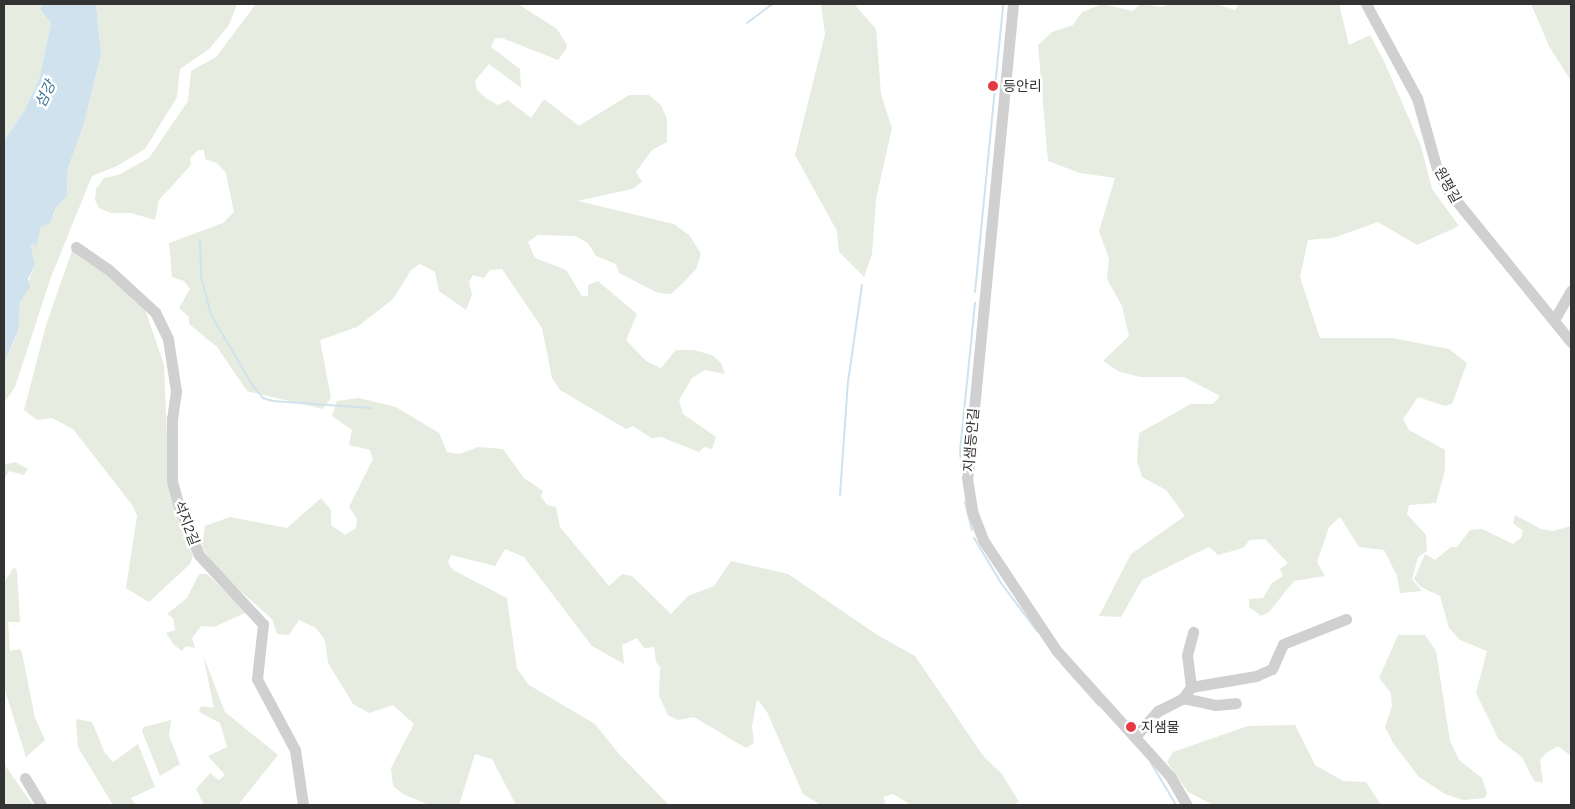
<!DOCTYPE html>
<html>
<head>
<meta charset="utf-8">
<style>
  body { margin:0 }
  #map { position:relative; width:1575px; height:809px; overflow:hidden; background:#fff; font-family:Helvetica,"Noto Sans KR",sans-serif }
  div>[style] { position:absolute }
  .green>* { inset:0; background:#e6ecdf }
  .water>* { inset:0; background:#cfe2ee }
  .stream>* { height:2px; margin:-1px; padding:0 1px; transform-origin:1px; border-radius:1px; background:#cfe2ee }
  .minor>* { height:11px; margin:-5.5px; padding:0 5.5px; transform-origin:5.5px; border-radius:5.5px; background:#d0d0d0 }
  .dots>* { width:14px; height:14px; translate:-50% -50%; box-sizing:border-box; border:2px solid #fff; border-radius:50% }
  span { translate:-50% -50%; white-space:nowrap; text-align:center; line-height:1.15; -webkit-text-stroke:5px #fff; paint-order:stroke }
  .poi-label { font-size:14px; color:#333 }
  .left { translate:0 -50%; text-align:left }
  .street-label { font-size:14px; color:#333 }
  .water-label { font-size:15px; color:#3f7597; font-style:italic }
  .frame { position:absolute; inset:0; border:5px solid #333; pointer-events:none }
</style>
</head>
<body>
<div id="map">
  <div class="green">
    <i style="clip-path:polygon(4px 4px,42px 4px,40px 11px,51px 23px,39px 79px,24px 111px,4px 141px)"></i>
    <i style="clip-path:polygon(96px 4px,237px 4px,229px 25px,209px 49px,180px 69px,177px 97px,145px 149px,117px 166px,92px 176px,51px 277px,15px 387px,4px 403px,4px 363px,16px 337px,20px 302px,35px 265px,31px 246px,33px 243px,36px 246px,41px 227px,54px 215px,57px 206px,67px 196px,68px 168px,84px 124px,101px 54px)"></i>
    <i style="clip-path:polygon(256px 4px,518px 4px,557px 29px,567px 45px,566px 49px,558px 60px,502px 38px,495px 38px,491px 47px,520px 69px,521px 88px,489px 64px,475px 81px,477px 90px,487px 99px,498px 105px,508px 100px,531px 118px,544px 99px,579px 126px,629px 95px,649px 95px,661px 105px,667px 119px,667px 142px,652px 150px,636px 172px,642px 182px,632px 189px,578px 201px,674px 224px,690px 236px,701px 254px,696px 269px,685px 281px,671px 294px,658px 293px,619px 273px,616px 264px,596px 256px,588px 243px,575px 236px,538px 235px,528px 242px,535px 258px,566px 270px,582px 296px,588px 296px,588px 285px,598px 281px,637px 314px,626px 340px,646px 361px,661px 368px,676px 350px,694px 350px,712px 355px,721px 363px,725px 374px,705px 370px,692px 378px,679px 400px,683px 414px,716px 437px,712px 449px,704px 447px,699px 452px,661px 437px,651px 438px,633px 426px,626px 429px,560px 390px,552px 378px,542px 328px,502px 269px,490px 270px,484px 278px,473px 275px,469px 282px,472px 295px,466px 310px,439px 291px,435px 272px,420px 264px,411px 270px,393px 299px,357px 327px,320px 340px,331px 398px,323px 409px,247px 391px,217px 347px,189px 324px,189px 317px,179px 308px,190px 289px,184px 281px,172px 277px,169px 243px,223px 223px,234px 212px,226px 173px,217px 163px,205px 159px,204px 150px,198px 150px,190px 158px,191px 165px,159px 200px,155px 220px,131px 213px,111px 213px,99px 208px,95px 200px,96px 189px,104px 178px,118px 175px,149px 158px,188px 101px,191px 71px,216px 57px)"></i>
    <i style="clip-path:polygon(821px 4px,854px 4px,876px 29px,881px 94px,892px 128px,876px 199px,872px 254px,864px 277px,839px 252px,837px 231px,795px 155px,825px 34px)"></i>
    <i style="clip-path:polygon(1103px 4px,1133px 11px,1140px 4px,1162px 7px,1171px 4px,1216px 4px,1235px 10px,1239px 4px,1339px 4px,1349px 45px,1370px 35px,1383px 59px,1421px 146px,1432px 189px,1459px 226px,1417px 245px,1378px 222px,1333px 238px,1308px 240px,1300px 277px,1320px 338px,1392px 338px,1449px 349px,1467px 363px,1452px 404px,1445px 406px,1418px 397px,1403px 419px,1409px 430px,1445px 450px,1445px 470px,1436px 503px,1409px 505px,1407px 514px,1426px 535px,1427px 551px,1418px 557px,1412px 579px,1422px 591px,1400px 593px,1397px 576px,1384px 550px,1359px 547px,1340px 517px,1329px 527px,1317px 562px,1325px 576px,1294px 581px,1269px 612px,1261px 616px,1249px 607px,1249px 599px,1263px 598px,1272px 583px,1283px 576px,1280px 569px,1288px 563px,1265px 539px,1250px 540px,1243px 548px,1218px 555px,1209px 547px,1196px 553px,1142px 580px,1121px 617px,1099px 616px,1131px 554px,1185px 516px,1166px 490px,1142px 477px,1137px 461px,1139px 433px,1191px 404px,1213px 404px,1220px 396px,1184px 377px,1140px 377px,1118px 371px,1103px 361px,1129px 336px,1122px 306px,1107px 279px,1109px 259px,1099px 231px,1115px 178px,1080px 173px,1048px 161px,1038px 45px,1052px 32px,1073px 25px,1082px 12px)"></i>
    <i style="clip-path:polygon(1531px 4px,1571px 4px,1571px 81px,1549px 46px)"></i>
    <i style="clip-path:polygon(73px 248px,144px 306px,164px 365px,169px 486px,193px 556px,190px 564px,149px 602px,126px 588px,137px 516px,133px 506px,73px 429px,52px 418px,37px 420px,24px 410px,47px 322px)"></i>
    <i style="clip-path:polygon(359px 398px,396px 407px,439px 433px,447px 452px,460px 454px,478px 447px,503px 449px,524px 478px,543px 491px,541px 497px,547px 505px,556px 507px,560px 527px,609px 586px,622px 574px,632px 576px,671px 614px,688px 596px,714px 586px,731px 561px,788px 574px,879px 636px,915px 656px,984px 757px,1002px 774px,1019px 802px,1011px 805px,911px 805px,893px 794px,883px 797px,886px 805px,821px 805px,803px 794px,767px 712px,757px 699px,752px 726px,754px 743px,746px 748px,694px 717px,678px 720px,668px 715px,659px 696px,660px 667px,656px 662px,654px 647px,644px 648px,637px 638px,622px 645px,624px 664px,592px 646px,524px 557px,505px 549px,495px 566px,451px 555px,448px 562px,453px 570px,507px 598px,517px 669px,529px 685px,595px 724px,619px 754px,669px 805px,516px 805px,492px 759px,475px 754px,459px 805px,429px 805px,403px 794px,393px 786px,391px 768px,414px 724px,393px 705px,369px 713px,353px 704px,328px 663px,325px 640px,316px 628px,299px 620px,289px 635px,277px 634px,272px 619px,217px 570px,202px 547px,205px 526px,230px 517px,287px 528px,321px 498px,331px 510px,331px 525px,345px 535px,356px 528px,357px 519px,349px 507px,373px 459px,370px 450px,349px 445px,352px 430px,332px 416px,337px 401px)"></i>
    <i style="clip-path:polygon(15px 462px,28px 469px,24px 475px,9px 471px,4px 479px,4px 465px)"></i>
    <i style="clip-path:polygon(1515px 515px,1541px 529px,1553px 531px,1571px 526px,1571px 756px,1558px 746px,1546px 753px,1540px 760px,1543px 783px,1534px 781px,1522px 757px,1499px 740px,1476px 693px,1487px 651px,1460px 640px,1449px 628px,1440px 596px,1421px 587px,1414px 579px,1425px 554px,1435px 560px,1451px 547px,1457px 547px,1470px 530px,1482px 529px,1513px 544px,1521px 538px,1523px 531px,1513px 523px)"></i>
    <i style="clip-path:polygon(14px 567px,17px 571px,20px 622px,8px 622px,10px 651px,20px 649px,22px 653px,35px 718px,45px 740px,26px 757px,4px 687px,4px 583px)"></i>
    <i style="clip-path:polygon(199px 574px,207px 574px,247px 612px,214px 627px,201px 626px,192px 638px,195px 648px,186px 646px,182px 651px,174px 645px,166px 633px,175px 630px,173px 618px,167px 614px,187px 598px)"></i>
    <i style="clip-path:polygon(1398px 635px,1425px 635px,1436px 651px,1450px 741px,1459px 760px,1482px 778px,1487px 793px,1485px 798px,1463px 800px,1445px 794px,1419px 777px,1393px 743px,1385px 727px,1392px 706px,1391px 693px,1379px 678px)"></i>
    <i style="clip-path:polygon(203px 655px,225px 712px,278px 755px,238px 805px,204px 805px,196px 789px,210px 773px,219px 780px,225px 775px,208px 756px,227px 747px,220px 723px,199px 712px,201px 706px,214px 708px)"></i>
    <i style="clip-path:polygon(76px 719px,92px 722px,105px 753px,113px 762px,138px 744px,155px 787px,131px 798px,136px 805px,113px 805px,78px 747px)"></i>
    <i style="clip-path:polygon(171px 720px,169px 736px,180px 764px,160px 776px,142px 731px,144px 727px)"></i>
    <i style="clip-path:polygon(1295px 725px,1315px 765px,1343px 781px,1366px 782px,1381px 805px,1213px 805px,1188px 792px,1167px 762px,1173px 752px,1248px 726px)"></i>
    <i style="clip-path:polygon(4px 759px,6px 767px,33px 805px,4px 805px)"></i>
  </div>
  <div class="water">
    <i style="clip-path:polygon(42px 4px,96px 4px,101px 54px,84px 124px,68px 168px,67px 196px,57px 206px,50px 223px,41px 227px,36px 247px,33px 243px,31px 246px,35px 265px,28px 279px,30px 287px,20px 302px,18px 331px,4px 363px,4px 141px,24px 111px,39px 79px,51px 23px,40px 10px)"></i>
  </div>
  <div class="stream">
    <i style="left:747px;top:23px;width:31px;rotate:-37deg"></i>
    <i style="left:200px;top:240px;width:36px;rotate:88deg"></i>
    <i style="left:201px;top:276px;width:40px;rotate:75.6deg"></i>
    <i style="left:211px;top:315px;width:82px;rotate:59.4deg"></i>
    <i style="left:253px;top:386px;width:16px;rotate:50deg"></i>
    <i style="left:263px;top:398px;width:9px;rotate:18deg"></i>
    <i style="left:272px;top:401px;width:99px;rotate:4deg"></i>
    <i style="left:975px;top:292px;width:289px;rotate:-84.4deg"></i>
    <i style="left:962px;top:470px;width:19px;rotate:-96deg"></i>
    <i style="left:960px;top:451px;width:149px;rotate:-84.2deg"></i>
    <i style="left:840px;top:495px;width:113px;rotate:-86deg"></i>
    <i style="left:848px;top:382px;width:98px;rotate:-81.8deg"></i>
    <i style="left:965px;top:502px;width:29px;rotate:76deg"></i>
    <i style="left:974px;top:538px;width:52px;rotate:59deg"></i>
    <i style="left:1001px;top:583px;width:60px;rotate:53.1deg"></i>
    <i style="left:1061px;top:663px;width:57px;rotate:48.5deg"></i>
    <i style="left:1151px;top:763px;width:49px;rotate:59.2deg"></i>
  </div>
  <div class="minor">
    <i style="left:1013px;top:4px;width:476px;rotate:95.5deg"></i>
    <i style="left:967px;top:478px;width:33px;rotate:81deg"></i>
    <i style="left:972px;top:511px;width:31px;rotate:69deg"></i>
    <i style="left:983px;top:540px;width:132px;rotate:56.4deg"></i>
    <i style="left:1056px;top:650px;width:170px;rotate:47.9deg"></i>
    <i style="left:1170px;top:776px;width:34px;rotate:60deg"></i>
    <i style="left:1366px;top:4px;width:107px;rotate:61.5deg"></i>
    <i style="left:1417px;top:98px;width:74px;rotate:74.3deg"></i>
    <i style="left:1437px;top:169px;width:27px;rotate:62deg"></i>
    <i style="left:1450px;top:193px;width:192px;rotate:50.9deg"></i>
    <i style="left:76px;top:247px;width:39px;rotate:35deg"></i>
    <i style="left:108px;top:269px;width:64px;rotate:42.5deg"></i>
    <i style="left:155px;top:312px;width:30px;rotate:64deg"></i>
    <i style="left:168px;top:339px;width:53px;rotate:81.3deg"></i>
    <i style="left:176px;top:391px;width:27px;rotate:98deg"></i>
    <i style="left:172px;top:418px;width:63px;rotate:90deg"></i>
    <i style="left:172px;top:481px;width:24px;rotate:75deg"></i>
    <i style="left:178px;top:504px;width:55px;rotate:67.6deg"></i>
    <i style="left:199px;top:555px;width:94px;rotate:47.2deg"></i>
    <i style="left:263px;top:624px;width:55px;rotate:96.2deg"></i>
    <i style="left:257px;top:679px;width:81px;rotate:61.8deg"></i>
    <i style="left:295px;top:750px;width:56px;rotate:81.7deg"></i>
    <i style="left:1554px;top:320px;width:34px;rotate:-60deg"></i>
    <i style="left:1191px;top:687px;width:32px;rotate:-97deg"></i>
    <i style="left:1187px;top:655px;width:24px;rotate:-75deg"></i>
    <i style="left:1183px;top:698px;width:33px;rotate:12deg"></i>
    <i style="left:1215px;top:705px;width:21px;rotate:-5deg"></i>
    <i style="left:1135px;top:737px;width:35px;rotate:-49deg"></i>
    <i style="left:1158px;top:711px;width:28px;rotate:-27deg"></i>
    <i style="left:1183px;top:698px;width:14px;rotate:-54deg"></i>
    <i style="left:1191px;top:687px;width:66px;rotate:-9.6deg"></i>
    <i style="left:1256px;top:676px;width:17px;rotate:-24deg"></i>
    <i style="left:1272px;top:669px;width:27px;rotate:-66deg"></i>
    <i style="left:1283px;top:644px;width:68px;rotate:-21.6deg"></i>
    <i style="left:25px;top:778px;width:31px;rotate:59deg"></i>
  </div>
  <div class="dots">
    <i style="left:993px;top:86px;background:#e63946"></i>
    <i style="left:1131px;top:727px;background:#e63946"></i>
  </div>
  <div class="poi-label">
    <span class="left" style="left:1003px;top:86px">등안리</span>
    <span class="left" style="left:1141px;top:727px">지샘물</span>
  </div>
  <div class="street-label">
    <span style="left:1448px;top:185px;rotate:61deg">원평길</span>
    <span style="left:971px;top:440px;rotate:-85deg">지샘등안길</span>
    <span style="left:187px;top:523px;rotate:69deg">석지2길</span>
  </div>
  <div class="water-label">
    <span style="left:45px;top:94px;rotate:-64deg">섬강</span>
  </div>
  <div class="frame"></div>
</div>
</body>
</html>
